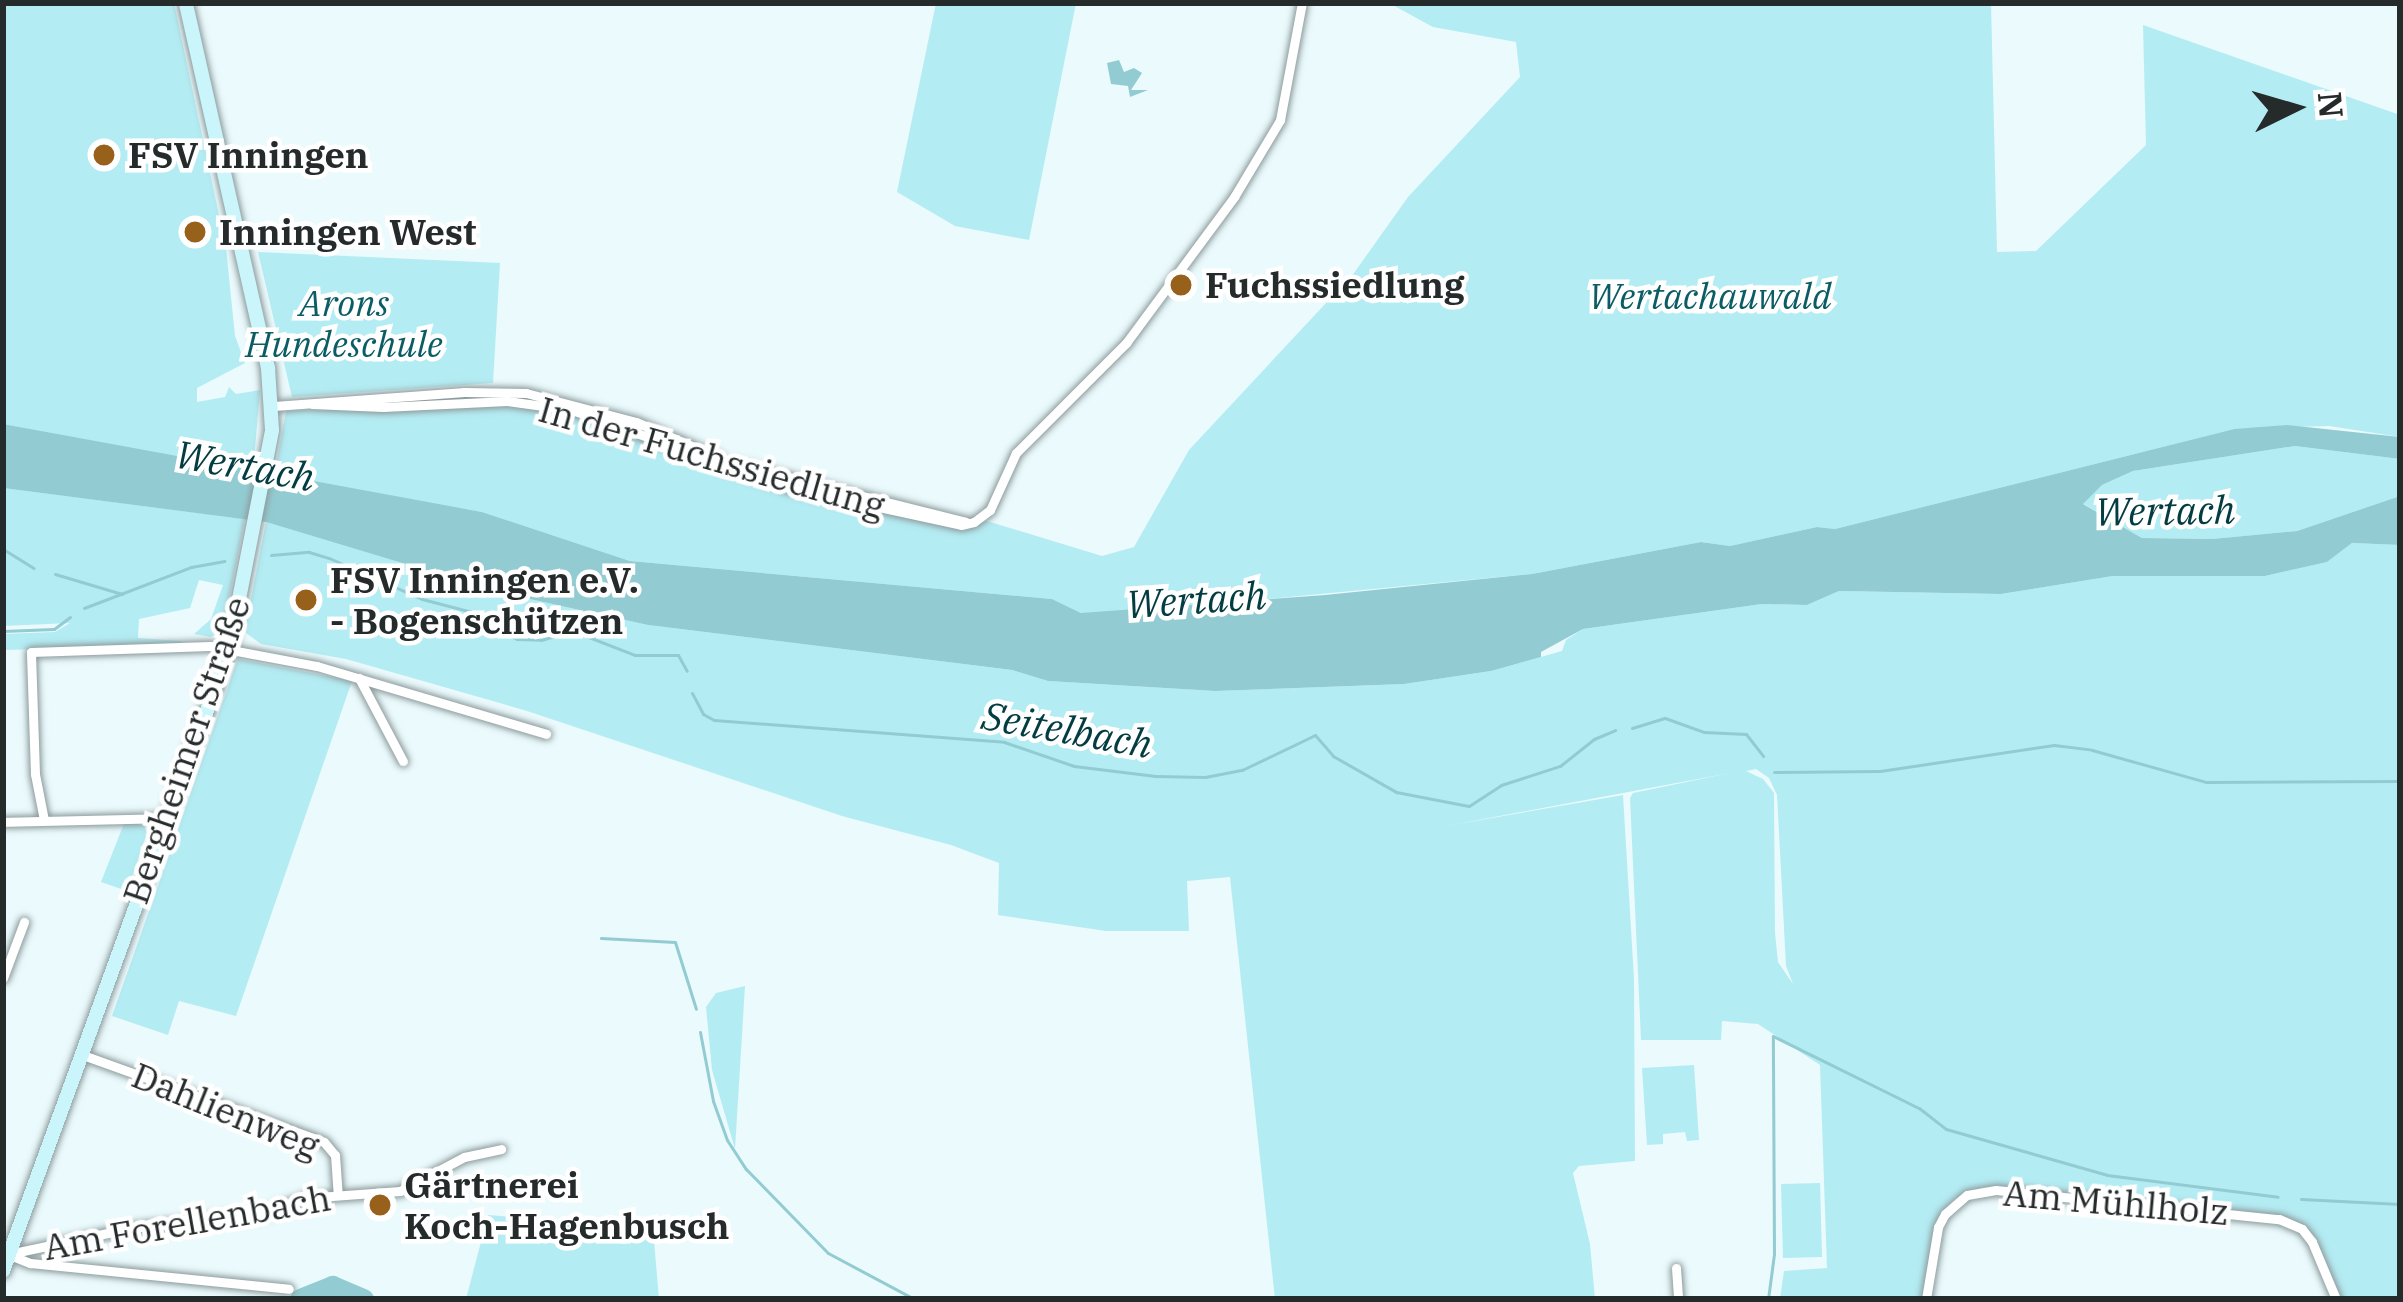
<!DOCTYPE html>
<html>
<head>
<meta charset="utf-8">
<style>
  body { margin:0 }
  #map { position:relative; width:2403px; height:1302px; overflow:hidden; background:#ebfafc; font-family:"IBM Plex Serif",serif }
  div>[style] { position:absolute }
  .green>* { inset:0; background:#b4ecf3 }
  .water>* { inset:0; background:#92ccd2 }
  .stream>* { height:3px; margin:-1.5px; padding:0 1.5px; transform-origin:1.5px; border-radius:1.5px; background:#92ccd2 }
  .river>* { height:21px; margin:-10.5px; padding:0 10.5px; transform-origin:10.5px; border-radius:10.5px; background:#92ccd2 }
  .roads { filter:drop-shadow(0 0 3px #8d9b9d) drop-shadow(0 0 3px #8d9b9d) }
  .street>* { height:9px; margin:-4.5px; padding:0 4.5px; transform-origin:4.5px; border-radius:4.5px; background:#fff }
  .secondary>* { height:14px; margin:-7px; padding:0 7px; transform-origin:7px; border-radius:7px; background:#caf6fb }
  .dots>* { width:33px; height:33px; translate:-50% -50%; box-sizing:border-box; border:6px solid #fff; border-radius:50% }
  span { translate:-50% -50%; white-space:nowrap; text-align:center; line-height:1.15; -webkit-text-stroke:9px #fff; paint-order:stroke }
  .poi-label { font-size:36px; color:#252a2b; font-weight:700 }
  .left { translate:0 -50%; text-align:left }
  .park-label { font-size:36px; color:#0b5d65; font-style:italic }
  .street-label { font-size:36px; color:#252a2b }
  .water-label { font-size:39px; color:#033c41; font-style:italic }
  .frame { position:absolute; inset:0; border:6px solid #252a2b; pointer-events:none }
  .north { position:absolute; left:2235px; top:48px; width:120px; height:120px; -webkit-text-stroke:9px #fff; paint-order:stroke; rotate:85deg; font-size:33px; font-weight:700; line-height:48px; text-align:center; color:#252a2b }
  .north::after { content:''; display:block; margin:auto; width:42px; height:54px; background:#252a2b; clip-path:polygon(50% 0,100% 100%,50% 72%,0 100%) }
</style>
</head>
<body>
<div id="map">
  <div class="green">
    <i style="clip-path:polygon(3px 3px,174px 3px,226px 248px,235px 336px,245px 363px,197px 388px,197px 402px,225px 397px,229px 387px,236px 394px,260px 390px,253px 472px,3px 424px)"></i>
    <i style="clip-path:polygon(936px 3px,1076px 3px,1029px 240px,955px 226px,897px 192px)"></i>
    <i style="clip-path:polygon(1389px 3px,1991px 3px,1997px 252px,2036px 251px,2146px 145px,2143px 25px,2400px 115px,2400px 437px,2329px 426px,2234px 429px,1835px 529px,1817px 527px,1730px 546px,1701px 542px,1532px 574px,1118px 613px,1081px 613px,1052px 599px,630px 561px,482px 512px,274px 476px,286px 411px,465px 402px,573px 411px,730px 470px,974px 524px,987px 521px,1102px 556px,1134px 547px,1189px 450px,1354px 273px,1408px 197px,1520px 77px,1516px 42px,1433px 27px)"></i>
    <i style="clip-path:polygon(258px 252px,500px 263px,493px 383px,292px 397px)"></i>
    <i style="clip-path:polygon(2295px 446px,2400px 459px,2400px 496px,2297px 531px,2212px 539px,2142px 538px,2082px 503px,2102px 485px,2133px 471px)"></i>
    <i style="clip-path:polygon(3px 488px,245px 519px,223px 629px,211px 637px,194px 634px,211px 619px,223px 585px,199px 580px,190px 608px,139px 619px,138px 638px,181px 641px,182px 646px,3px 650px,3px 634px,55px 632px,70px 623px,3px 626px)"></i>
    <i style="clip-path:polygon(evenodd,266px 522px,498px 592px,648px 625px,1012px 670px,1048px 681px,1215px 691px,1404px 684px,1491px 671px,1562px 651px,1566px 640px,1583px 629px,1762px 604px,1807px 605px,1839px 591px,2001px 594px,2113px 576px,2265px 576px,2327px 562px,2352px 543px,2400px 545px,2400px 1299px,2339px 1299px,2314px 1241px,2279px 1217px,1982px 1187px,1954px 1199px,1943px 1212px,1923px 1299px,1780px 1299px,1784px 1271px,1827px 1268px,1820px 1065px,1758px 1024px,1722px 1021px,1721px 1040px,1641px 1040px,1630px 798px,1633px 793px,1730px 773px,1446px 826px,1623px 795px,1634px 979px,1635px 1161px,1579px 1166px,1573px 1173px,1590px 1244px,1595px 1299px,1275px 1299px,1230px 877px,1187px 881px,1189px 931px,1106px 931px,998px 915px,999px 863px,951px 845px,842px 816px,527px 711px,346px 659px,261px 644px,246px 633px,246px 624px,266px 522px,1756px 769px,1769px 778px,1777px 795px,1786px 966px,1793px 984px,1778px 962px,1775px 933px,1774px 793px,1763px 779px,1746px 771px,1756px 769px)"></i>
    <i style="clip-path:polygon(238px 659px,352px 681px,236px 1016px,179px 1001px,168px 1035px,112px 1016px)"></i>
    <i style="clip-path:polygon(125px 821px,144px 826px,147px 833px,127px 891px,101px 882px)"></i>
    <i style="clip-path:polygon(745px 986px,735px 1149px,712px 1070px,706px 1007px,716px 993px)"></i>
    <i style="clip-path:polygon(1694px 1065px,1699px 1140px,1687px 1141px,1685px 1132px,1663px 1134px,1663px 1144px,1647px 1145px,1642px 1068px)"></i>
    <i style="clip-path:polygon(1820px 1183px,1822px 1257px,1783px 1258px,1781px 1184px)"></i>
    <i style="clip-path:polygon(488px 1215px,653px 1229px,659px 1299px,466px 1299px)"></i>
  </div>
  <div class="water">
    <i style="clip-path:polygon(1119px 60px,1124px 72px,1134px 68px,1142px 73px,1131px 90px,1148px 90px,1130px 97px,1128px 86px,1111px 84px,1107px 63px)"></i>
    <i style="clip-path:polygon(3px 424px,482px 512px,630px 561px,1052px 599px,1081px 613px,1325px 595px,1532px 574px,1701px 542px,1730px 546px,1817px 527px,1835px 529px,2234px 429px,2287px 425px,2400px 437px,2400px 459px,2295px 446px,2133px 471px,2102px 485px,2083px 504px,2142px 538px,2212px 539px,2297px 531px,2400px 496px,2400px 545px,2352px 543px,2327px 562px,2265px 576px,2113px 576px,2001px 594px,1839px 591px,1807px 605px,1762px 604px,1583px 629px,1541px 652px,1541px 657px,1491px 671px,1404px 684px,1215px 691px,1048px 681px,1012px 670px,648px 625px,498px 592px,266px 522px,3px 488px)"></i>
  </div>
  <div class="stream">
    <i style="left:3px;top:549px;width:36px;rotate:32deg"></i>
    <i style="left:271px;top:555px;width:38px;rotate:-5deg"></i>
    <i style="left:309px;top:552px;width:21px;rotate:17deg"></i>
    <i style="left:329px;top:558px;width:102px;rotate:23.8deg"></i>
    <i style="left:422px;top:599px;width:75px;rotate:14.6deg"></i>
    <i style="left:495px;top:618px;width:14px;rotate:65deg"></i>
    <i style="left:501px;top:631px;width:18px;rotate:27deg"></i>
    <i style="left:517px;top:639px;width:24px;rotate:2deg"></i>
    <i style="left:541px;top:640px;width:33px;rotate:-16deg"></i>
    <i style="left:573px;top:631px;width:66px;rotate:21.2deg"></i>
    <i style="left:635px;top:655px;width:43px"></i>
    <i style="left:678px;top:655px;width:18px;rotate:61deg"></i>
    <i style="left:55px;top:574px;width:70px;rotate:16.6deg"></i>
    <i style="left:84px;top:608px;width:115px;rotate:-21deg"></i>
    <i style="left:191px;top:567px;width:34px;rotate:-10deg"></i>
    <i style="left:3px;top:631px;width:51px;rotate:-2.2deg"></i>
    <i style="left:54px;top:629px;width:20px;rotate:-37deg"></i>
    <i style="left:692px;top:693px;width:24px;rotate:62deg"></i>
    <i style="left:703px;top:714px;width:13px;rotate:29deg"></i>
    <i style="left:714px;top:720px;width:291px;rotate:4.3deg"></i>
    <i style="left:1004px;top:742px;width:74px;rotate:18.9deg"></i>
    <i style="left:1074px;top:766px;width:82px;rotate:7deg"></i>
    <i style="left:1155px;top:776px;width:50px;rotate:1.1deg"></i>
    <i style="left:1205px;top:777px;width:38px;rotate:-11deg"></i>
    <i style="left:1242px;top:770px;width:81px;rotate:-25.6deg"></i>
    <i style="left:1315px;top:735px;width:28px;rotate:49deg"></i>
    <i style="left:1333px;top:756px;width:73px;rotate:29.7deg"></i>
    <i style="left:1396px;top:792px;width:74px;rotate:10.9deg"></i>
    <i style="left:1469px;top:806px;width:38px;rotate:-33deg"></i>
    <i style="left:1501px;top:785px;width:62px;rotate:-17.9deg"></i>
    <i style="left:1560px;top:766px;width:43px;rotate:-38.5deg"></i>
    <i style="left:1594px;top:739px;width:23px;rotate:-23deg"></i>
    <i style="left:1632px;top:728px;width:34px;rotate:-17deg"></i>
    <i style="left:1665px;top:718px;width:41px;rotate:19.7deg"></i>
    <i style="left:1704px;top:732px;width:42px;rotate:2.7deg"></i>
    <i style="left:1746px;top:734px;width:28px;rotate:52deg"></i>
    <i style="left:1774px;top:772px;width:106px;rotate:-0.5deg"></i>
    <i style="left:1880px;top:771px;width:176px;rotate:-8.5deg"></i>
    <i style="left:2054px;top:745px;width:38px;rotate:7deg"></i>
    <i style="left:2092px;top:750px;width:118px;rotate:15.7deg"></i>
    <i style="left:2206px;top:782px;width:194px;rotate:-0.3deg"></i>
    <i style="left:601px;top:938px;width:74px;rotate:3.1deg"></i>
    <i style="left:675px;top:942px;width:70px;rotate:72.6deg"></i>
    <i style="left:700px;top:1032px;width:70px;rotate:79.3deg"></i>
    <i style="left:713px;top:1101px;width:41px;rotate:70.3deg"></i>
    <i style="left:727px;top:1140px;width:35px;rotate:57deg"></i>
    <i style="left:746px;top:1169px;width:117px;rotate:45.7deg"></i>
    <i style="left:828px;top:1253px;width:98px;rotate:28.1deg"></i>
    <i style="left:2301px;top:1199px;width:99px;rotate:2.9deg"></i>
    <i style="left:1768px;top:1299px;width:45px;rotate:-82.4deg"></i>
    <i style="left:1774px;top:1254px;width:218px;rotate:-90.3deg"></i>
    <i style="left:1773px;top:1036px;width:163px;rotate:26.3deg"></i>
    <i style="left:1919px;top:1108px;width:34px;rotate:38deg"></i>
    <i style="left:1946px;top:1129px;width:167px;rotate:15.9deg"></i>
    <i style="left:2107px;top:1175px;width:172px;rotate:7.3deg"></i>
  </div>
  <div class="river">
    <i style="left:300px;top:1299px;width:35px;rotate:-22deg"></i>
    <i style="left:332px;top:1286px;width:34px;rotate:23deg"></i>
  </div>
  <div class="roads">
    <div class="street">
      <i style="left:312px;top:404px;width:71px;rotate:2.4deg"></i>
      <i style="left:383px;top:407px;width:124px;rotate:-2.8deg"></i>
      <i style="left:507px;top:401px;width:66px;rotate:7.9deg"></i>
      <i style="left:572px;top:410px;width:228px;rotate:19.7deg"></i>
      <i style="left:787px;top:487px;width:178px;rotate:12.3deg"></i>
      <i style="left:961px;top:525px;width:13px;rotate:-13deg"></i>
      <i style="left:974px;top:522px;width:20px;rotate:-37deg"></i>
      <i style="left:990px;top:510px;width:63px;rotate:-65.5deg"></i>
      <i style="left:1016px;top:453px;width:156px;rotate:-45deg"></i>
      <i style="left:1126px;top:343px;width:182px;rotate:-53.5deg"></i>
      <i style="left:1234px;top:197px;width:90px;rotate:-59.1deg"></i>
      <i style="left:1280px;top:120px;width:119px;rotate:-79.4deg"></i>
      <i style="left:274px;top:406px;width:191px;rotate:-4.2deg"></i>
      <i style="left:464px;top:392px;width:62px;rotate:0.9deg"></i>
      <i style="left:526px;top:393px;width:114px;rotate:14.8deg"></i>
      <i style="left:636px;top:422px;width:90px;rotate:23.4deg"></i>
      <i style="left:735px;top:464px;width:238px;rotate:14.1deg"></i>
      <i style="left:359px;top:678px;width:94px;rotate:62.1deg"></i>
      <i style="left:44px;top:820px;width:47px;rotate:-101.1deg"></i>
      <i style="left:35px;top:774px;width:122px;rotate:-91.9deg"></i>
      <i style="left:31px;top:652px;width:179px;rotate:-1.9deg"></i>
      <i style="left:210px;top:646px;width:109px;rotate:10.6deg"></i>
      <i style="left:317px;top:666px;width:239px;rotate:16.5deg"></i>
      <i style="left:3px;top:822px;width:163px;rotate:-1.4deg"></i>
      <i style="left:3px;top:978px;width:60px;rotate:-69.4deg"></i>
      <i style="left:80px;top:1054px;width:259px;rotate:19.8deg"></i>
      <i style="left:324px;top:1142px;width:17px;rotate:50deg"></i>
      <i style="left:335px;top:1155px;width:39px;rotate:86deg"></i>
      <i style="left:9px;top:1254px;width:125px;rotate:-12deg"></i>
      <i style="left:131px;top:1228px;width:131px;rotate:-6.1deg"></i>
      <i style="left:261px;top:1214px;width:47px;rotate:-20deg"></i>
      <i style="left:305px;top:1198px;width:95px;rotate:-4.2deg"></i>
      <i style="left:400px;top:1191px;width:72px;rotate:-28deg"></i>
      <i style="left:464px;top:1157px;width:38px;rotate:-12deg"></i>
      <i style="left:10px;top:1255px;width:22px;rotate:22deg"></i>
      <i style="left:30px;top:1263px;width:260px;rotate:5.7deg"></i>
      <i style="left:1676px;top:1268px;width:31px;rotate:86deg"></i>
      <i style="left:1926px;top:1299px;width:73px;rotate:-80.5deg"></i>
      <i style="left:1938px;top:1227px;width:15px;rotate:-62deg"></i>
      <i style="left:1945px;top:1214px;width:29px;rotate:-41deg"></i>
      <i style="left:1967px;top:1195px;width:29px;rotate:-10deg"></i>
      <i style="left:1996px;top:1190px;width:284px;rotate:5.9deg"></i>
      <i style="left:2279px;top:1219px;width:25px;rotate:23deg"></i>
      <i style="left:2302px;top:1229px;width:16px;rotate:52deg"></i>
      <i style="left:2312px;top:1242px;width:62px;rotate:67.2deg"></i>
    </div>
    <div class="secondary">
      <i style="left:3px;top:1271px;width:661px;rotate:-70deg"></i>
      <i style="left:229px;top:650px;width:224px;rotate:-78.9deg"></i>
      <i style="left:272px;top:430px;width:62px;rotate:-93.7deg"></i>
      <i style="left:268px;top:368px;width:374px;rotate:-102.7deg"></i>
    </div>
  </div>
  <div class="dots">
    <i style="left:104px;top:155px;background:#98611b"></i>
    <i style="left:195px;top:232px;background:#98611b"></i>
    <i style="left:1181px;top:285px;background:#98611b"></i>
    <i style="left:306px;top:600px;background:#98611b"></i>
    <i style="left:380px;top:1205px;background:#98611b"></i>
  </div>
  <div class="poi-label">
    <span class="left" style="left:128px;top:155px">FSV Inningen</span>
    <span class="left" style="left:219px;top:232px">Inningen West</span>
    <span class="left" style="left:1205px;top:285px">Fuchssiedlung</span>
    <span class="left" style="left:330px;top:600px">FSV Inningen e.V.<br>- Bogenschützen</span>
    <span class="left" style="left:404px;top:1205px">Gärtnerei<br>Koch-Hagenbusch</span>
  </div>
  <div class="park-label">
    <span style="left:1710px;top:296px">Wertachauwald</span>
    <span style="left:344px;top:323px">Arons<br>Hundeschule</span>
  </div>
  <div class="street-label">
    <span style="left:712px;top:457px;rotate:16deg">In der Fuchssiedlung</span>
    <span style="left:186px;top:750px;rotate:-71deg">Bergheimer Straße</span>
    <span style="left:226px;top:1110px;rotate:22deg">Dahlienweg</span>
    <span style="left:2116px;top:1202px;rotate:5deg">Am Mühlholz</span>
    <span style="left:187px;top:1222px;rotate:-10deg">Am Forellenbach</span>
  </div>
  <div class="water-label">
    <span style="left:245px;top:466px;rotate:10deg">Wertach</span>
    <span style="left:2165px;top:511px;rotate:-1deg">Wertach</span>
    <span style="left:1196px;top:600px;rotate:-4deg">Wertach</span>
    <span style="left:1067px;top:730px;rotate:10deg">Seitelbach</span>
  </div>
  <div class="frame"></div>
  <div class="north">N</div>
</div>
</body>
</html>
